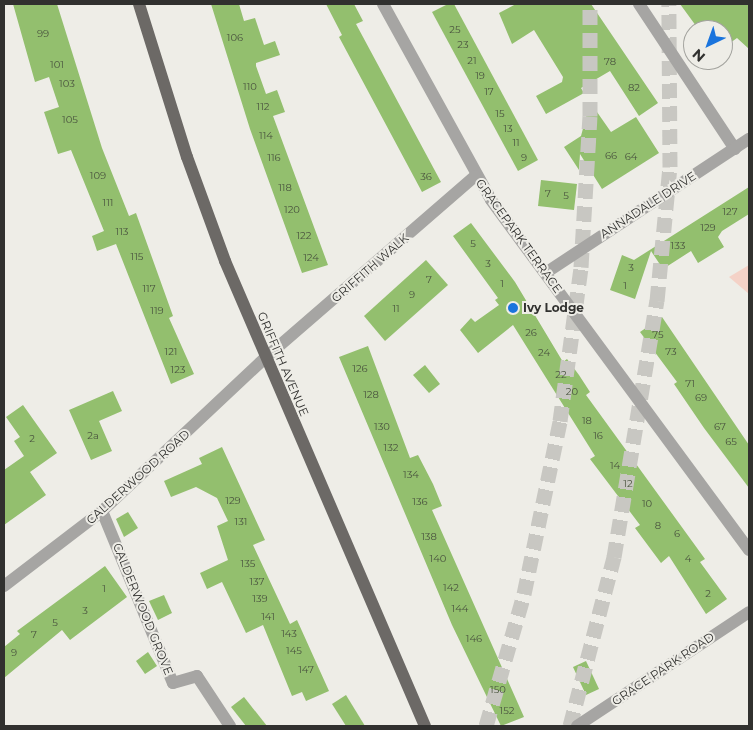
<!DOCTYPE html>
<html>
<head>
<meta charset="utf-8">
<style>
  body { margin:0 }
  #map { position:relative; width:753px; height:730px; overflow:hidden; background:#eeede7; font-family:Montserrat,sans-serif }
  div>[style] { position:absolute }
  .green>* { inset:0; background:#f4d2c7 }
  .building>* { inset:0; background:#93bf6e }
  .highway-tunnel>* { height:15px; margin-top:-7.5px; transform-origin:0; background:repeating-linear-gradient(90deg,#c8c7c2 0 15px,transparent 0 23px) }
  .minor>* { height:12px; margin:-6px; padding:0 6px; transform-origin:6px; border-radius:6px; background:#a6a5a3 }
  .major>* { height:12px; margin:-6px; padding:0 6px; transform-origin:6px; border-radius:6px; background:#6c6966 }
  .dots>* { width:14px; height:14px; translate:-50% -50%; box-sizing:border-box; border:2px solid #eeede7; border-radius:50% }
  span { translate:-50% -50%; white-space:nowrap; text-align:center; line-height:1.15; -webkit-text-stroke:4px #eeede7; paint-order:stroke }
  .number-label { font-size:10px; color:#4a543f }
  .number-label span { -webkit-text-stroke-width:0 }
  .street-label { font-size:12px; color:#31312f }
  .poi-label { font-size:12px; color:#31312f; font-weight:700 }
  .left { translate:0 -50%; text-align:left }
  .frame { position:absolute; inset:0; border:5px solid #31312f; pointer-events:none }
  .north { position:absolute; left:683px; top:20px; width:50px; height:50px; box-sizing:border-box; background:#eeede7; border:1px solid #a2a29d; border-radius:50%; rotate:222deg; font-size:14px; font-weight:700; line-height:20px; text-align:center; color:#31312f }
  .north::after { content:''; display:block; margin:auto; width:18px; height:22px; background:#1a74dd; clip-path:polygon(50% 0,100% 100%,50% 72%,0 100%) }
</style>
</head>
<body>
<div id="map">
  <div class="green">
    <i style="clip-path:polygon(749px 265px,749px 294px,729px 277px)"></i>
  </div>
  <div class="building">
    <i style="clip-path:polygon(13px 4px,57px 4px,102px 148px,129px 216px,136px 213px,173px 316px,169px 318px,194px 374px,171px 384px,116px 244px,97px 251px,92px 236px,104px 231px,71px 150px,58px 154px,44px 112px,59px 107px,49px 77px,35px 82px)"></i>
    <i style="clip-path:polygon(211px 4px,239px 4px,244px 21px,255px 18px,264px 45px,275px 41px,280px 55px,256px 63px,256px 66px,266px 94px,277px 90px,285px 112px,273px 116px,328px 265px,302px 273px,250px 129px)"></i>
    <i style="clip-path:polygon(326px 4px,354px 4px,363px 21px,356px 24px,441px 182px,422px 192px,339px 37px,342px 35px)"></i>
    <i style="clip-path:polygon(448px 4px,454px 4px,538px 160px,518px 171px,432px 12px)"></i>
    <i style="clip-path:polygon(516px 4px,591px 4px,658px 103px,639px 116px,610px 71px,581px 88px,584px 93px,546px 114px,536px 96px,562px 82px,563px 77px,534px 30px,512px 44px,499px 13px)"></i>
    <i style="clip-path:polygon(680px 4px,749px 4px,749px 49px,737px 38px,723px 48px,723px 30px,699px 30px)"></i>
    <i style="clip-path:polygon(590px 102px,611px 132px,636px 117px,659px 153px,602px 189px,580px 154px,579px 170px,564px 147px,581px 136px)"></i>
    <i style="clip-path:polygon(541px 180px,577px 184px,574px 210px,538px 206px)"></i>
    <i style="clip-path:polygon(749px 187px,749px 214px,722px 231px,718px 237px,724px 247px,698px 263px,691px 251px,663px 269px,651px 251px,635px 299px,610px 290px,622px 255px,634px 260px)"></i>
    <i style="clip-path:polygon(471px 223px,515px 282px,563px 362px,567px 359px,579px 375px,590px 392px,586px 395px,705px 559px,700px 562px,727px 599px,706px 614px,669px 556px,661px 563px,635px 528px,640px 525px,590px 459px,595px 456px,513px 325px,478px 353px,460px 330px,471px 318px,475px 322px,499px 305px,495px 300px,498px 298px,453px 236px)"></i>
    <i style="clip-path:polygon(426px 260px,448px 285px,385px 341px,364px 316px)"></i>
    <i style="clip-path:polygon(662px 317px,749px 445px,749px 488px,704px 428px,674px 384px,677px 382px,640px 332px)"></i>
    <i style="clip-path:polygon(368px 346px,410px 458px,418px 455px,433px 484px,442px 506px,432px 510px,524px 717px,501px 726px,452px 625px,339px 357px)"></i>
    <i style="clip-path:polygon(425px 365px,440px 384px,429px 393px,413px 375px)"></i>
    <i style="clip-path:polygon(113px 391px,122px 411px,99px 421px,112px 451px,91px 460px,69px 410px)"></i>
    <i style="clip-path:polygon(23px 405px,57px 453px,30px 472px,46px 495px,4px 525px,4px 470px,24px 456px,14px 441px,20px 437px,6px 417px)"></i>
    <i style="clip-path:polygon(222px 447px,265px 540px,253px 545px,290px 624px,297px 620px,329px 691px,306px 701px,302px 692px,292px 696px,263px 625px,246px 633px,222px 582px,207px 589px,200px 573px,228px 560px,217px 526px,228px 521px,217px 498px,196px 487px,171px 497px,164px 481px,202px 464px,199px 458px)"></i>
    <i style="clip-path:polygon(128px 512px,138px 528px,124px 537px,116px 519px)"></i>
    <i style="clip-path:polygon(105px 566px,127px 597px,70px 640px,62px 630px,4px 678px,4px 647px,20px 634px,17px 631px)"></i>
    <i style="clip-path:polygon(164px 595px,172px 613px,158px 620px,149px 601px)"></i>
    <i style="clip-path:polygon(148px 652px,157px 666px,145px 674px,136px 661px)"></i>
    <i style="clip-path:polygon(586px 661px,599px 689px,586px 695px,573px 667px)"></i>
    <i style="clip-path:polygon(346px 695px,365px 726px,346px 726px,332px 704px)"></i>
    <i style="clip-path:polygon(244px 697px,267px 726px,246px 726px,231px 707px)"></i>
  </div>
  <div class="highway-tunnel">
    <i style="left:486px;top:726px;width:137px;rotate:-73.9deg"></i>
    <i style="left:524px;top:594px;width:177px;rotate:-78.2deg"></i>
    <i style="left:560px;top:421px;width:155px;rotate:-82.2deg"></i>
    <i style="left:581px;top:267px;width:151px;rotate:-86.6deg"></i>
    <i style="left:590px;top:116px;width:112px;rotate:-90deg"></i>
    <i style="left:570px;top:726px;width:175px;rotate:-75.4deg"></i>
    <i style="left:614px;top:557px;width:260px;rotate:-80.5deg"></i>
    <i style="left:657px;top:301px;width:135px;rotate:-84.5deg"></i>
    <i style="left:670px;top:167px;width:163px;rotate:-90.4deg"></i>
  </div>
  <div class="minor">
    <i style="left:383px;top:4px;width:224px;rotate:61.1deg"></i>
    <i style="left:491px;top:200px;width:435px;rotate:53.6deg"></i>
    <i style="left:639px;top:4px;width:174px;rotate:56.5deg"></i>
    <i style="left:547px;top:272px;width:242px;rotate:-33.4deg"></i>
    <i style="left:102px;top:511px;width:186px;rotate:67.6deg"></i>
    <i style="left:173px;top:683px;width:25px;rotate:-16deg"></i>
    <i style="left:197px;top:676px;width:60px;rotate:56.6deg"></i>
    <i style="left:4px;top:586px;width:123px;rotate:-37.4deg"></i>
    <i style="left:102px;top:511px;width:222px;rotate:-43.2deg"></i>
    <i style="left:264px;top:359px;width:279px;rotate:-40.9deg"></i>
    <i style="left:577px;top:726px;width:206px;rotate:-33.5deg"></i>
  </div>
  <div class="major">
    <i style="left:139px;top:4px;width:160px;rotate:72.6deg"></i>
    <i style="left:187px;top:157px;width:111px;rotate:69.9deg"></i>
    <i style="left:225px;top:261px;width:506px;rotate:66.73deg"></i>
  </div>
  <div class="dots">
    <i style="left:513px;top:308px;background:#1a74dd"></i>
  </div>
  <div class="number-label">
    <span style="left:455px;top:30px">25</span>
    <span style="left:43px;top:34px">99</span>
    <span style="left:235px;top:38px">106</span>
    <span style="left:463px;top:45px">23</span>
    <span style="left:472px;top:61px">21</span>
    <span style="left:610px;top:62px">78</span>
    <span style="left:57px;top:65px">101</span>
    <span style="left:480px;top:76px">19</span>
    <span style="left:67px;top:84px">103</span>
    <span style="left:250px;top:87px">110</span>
    <span style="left:634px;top:88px">82</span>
    <span style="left:489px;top:92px">17</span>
    <span style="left:263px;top:107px">112</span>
    <span style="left:500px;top:114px">15</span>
    <span style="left:70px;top:120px">105</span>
    <span style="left:508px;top:129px">13</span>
    <span style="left:266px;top:136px">114</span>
    <span style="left:516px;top:143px">11</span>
    <span style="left:611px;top:156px">66</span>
    <span style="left:631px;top:157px">64</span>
    <span style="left:274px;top:158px">116</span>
    <span style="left:524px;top:158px">9</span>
    <span style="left:98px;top:176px">109</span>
    <span style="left:426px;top:177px">36</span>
    <span style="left:285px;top:188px">118</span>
    <span style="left:548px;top:194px">7</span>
    <span style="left:566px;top:196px">5</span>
    <span style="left:108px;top:203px">111</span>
    <span style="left:292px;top:210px">120</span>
    <span style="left:730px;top:212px">127</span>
    <span style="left:708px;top:228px">129</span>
    <span style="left:122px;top:232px">113</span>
    <span style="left:304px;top:236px">122</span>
    <span style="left:473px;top:244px">5</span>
    <span style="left:678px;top:246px">133</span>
    <span style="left:137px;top:257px">115</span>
    <span style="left:311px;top:258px">124</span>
    <span style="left:488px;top:264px">3</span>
    <span style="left:631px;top:268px">3</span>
    <span style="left:429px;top:280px">7</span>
    <span style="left:502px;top:284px">1</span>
    <span style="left:625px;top:286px">1</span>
    <span style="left:149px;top:289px">117</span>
    <span style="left:412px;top:295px">9</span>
    <span style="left:396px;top:309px">11</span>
    <span style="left:157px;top:311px">119</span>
    <span style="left:531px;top:333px">26</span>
    <span style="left:658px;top:335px">75</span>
    <span style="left:171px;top:352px">121</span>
    <span style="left:671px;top:352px">73</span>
    <span style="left:544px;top:353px">24</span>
    <span style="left:360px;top:369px">126</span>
    <span style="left:178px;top:370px">123</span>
    <span style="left:561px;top:375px">22</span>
    <span style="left:690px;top:384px">71</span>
    <span style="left:572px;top:392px">20</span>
    <span style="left:371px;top:395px">128</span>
    <span style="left:701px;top:398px">69</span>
    <span style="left:587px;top:421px">18</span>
    <span style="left:382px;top:427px">130</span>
    <span style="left:720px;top:427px">67</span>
    <span style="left:93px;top:436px">2a</span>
    <span style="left:598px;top:436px">16</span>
    <span style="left:32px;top:439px">2</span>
    <span style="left:731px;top:442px">65</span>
    <span style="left:391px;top:448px">132</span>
    <span style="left:615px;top:466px">14</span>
    <span style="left:411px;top:475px">134</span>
    <span style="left:628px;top:484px">12</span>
    <span style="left:233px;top:501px">129</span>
    <span style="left:420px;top:502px">136</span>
    <span style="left:647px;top:504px">10</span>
    <span style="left:241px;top:522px">131</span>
    <span style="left:658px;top:526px">8</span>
    <span style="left:677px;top:534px">6</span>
    <span style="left:429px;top:537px">138</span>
    <span style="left:438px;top:559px">140</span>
    <span style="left:688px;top:559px">4</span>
    <span style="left:248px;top:564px">135</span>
    <span style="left:257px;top:582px">137</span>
    <span style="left:451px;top:588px">142</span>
    <span style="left:104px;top:589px">1</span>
    <span style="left:708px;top:594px">2</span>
    <span style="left:260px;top:599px">139</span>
    <span style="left:460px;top:609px">144</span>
    <span style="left:85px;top:611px">3</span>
    <span style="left:268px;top:617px">141</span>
    <span style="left:55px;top:623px">5</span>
    <span style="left:289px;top:634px">143</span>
    <span style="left:34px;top:635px">7</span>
    <span style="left:474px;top:639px">146</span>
    <span style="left:294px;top:651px">145</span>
    <span style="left:14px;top:653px">9</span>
    <span style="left:306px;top:670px">147</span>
    <span style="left:498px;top:690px">150</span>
    <span style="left:507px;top:711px">152</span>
  </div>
  <div class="street-label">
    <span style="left:648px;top:205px;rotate:-33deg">ANNADALE DRIVE</span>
    <span style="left:519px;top:236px;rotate:54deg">GRACEPARK TERRACE</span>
    <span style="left:370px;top:268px;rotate:-41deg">GRIFFITH WALK</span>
    <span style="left:283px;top:364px;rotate:67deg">GRIFFITH AVENUE</span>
    <span style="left:138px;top:477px;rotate:-42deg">CALDERWOOD ROAD</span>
    <span style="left:143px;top:609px;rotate:68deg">CALDERWOOD GROVE</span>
    <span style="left:663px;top:669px;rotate:-34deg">GRACE PARK ROAD</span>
  </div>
  <div class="poi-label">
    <span class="left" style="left:523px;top:308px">Ivy Lodge</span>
  </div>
  <div class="frame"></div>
  <div class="north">N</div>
</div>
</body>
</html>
